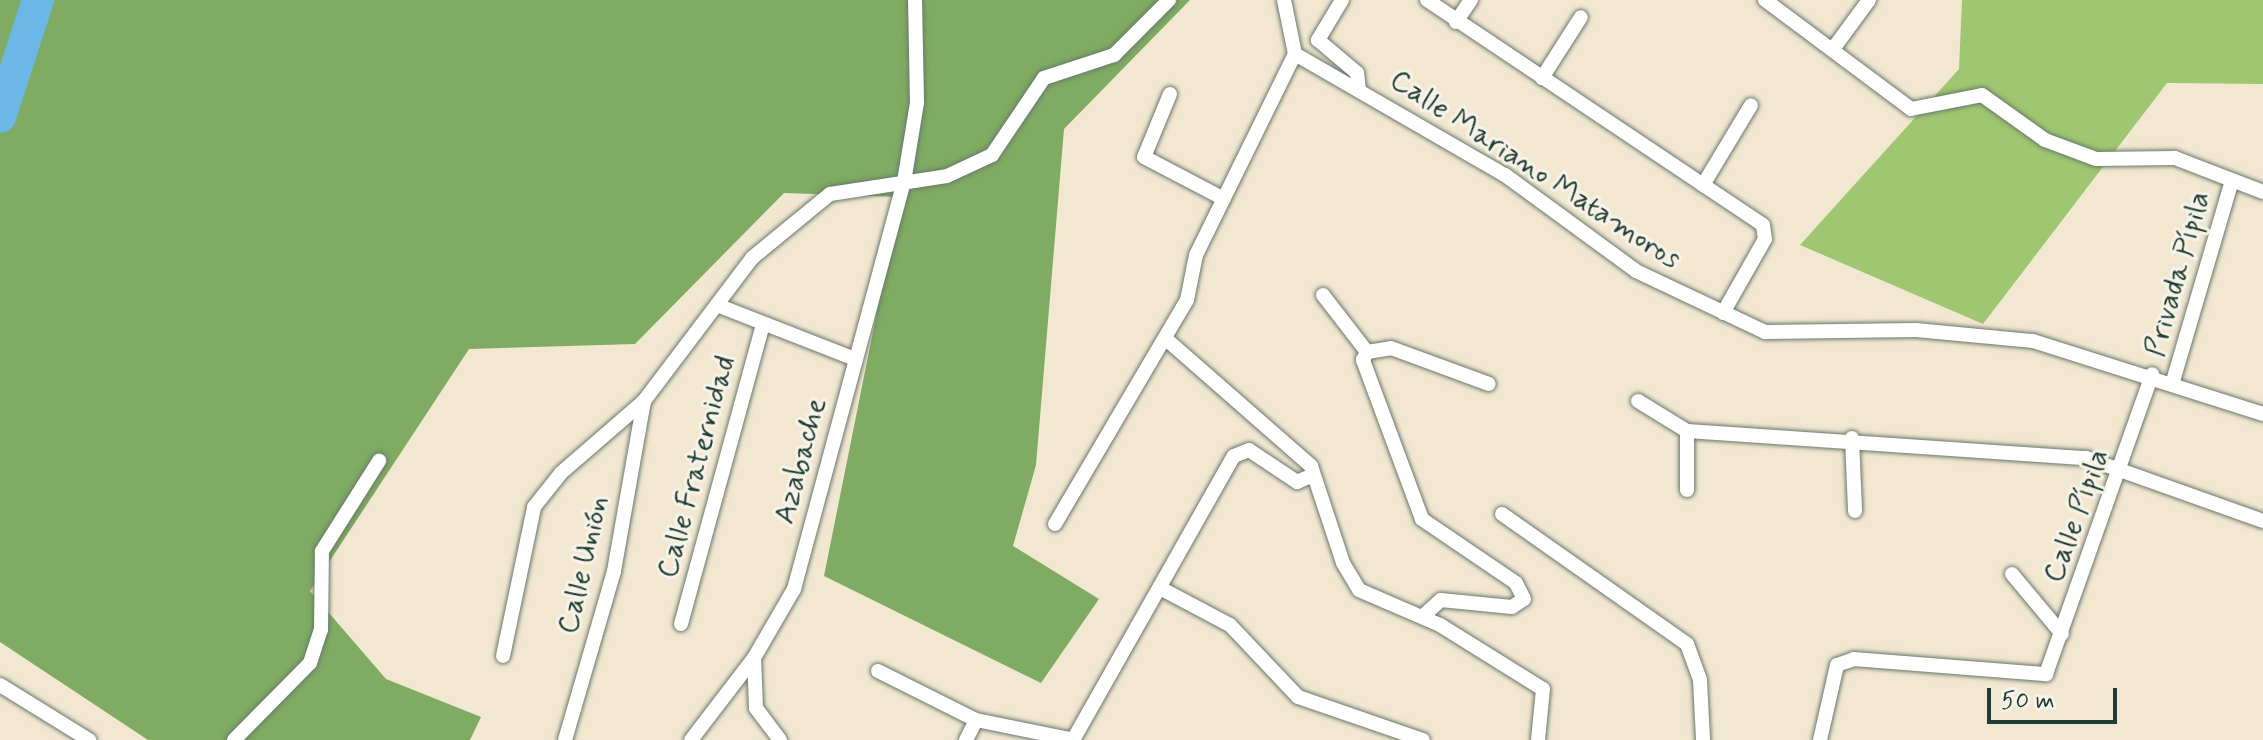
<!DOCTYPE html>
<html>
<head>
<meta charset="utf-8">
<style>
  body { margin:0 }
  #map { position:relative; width:2263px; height:740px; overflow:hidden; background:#f2e8d2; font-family:Mynerve,sans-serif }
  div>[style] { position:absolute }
  .green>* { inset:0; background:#9fc670 }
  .forest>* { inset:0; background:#7fab62 }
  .river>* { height:32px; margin:-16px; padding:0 16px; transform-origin:16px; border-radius:16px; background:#6bb7e5 }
  .roads { filter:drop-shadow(0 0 2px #69796b) drop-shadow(0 0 2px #69796b) }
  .minor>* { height:14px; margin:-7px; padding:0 7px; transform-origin:7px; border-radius:7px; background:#fff }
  span { translate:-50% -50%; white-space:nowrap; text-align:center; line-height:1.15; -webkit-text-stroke:6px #f7f3e8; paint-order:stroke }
  .street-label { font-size:30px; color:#1f3d34 }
  .scale { position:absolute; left:1987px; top:688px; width:130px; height:36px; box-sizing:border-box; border:4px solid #1f3d34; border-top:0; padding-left:10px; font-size:24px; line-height:28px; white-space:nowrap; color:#1f3d34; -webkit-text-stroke:6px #f7f3e8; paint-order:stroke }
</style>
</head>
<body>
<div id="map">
  <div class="green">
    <i style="clip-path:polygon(1962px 0,2263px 0,2263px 84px,2167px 83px,1983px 324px,1800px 245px,1959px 69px)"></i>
  </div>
  <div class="forest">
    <i style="clip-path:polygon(0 0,1190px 0,1064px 129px,1036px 465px,1013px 546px,1099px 599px,1041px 683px,824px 576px,900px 197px,784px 193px,635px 344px,469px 349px,310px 591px,386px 679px,481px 717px,470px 740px,148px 740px,0 642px)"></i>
  </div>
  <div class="river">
    <i style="left:0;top:117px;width:123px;rotate:-72deg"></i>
  </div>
  <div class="roads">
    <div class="minor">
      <i style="left:1284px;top:0;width:55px;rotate:78.5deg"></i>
      <i style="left:1342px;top:0;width:47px;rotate:121deg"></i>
      <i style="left:1318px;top:40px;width:51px;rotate:40.2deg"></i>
      <i style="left:1357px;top:73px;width:16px;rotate:83deg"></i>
      <i style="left:1427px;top:0;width:404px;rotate:33.8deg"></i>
      <i style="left:1763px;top:225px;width:14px;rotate:82deg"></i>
      <i style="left:1765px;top:239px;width:85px;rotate:119.6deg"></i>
      <i style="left:1765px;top:0;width:182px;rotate:36.7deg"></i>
      <i style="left:1911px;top:109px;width:72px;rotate:-11.2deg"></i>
      <i style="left:1982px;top:95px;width:77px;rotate:35.5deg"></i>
      <i style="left:2045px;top:140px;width:54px;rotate:20.4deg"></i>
      <i style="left:2096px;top:159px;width:79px;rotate:-0.7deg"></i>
      <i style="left:2175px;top:158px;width:94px;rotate:21.1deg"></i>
      <i style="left:1456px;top:22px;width:27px;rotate:-56deg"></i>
      <i style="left:1833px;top:49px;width:61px;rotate:-53.7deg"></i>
      <i style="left:1295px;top:54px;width:242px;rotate:30deg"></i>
      <i style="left:1505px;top:175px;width:162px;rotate:36.2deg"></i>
      <i style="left:1636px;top:271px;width:143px;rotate:25.3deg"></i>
      <i style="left:1765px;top:332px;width:151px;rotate:-0.8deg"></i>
      <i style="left:1916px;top:330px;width:118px;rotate:5.4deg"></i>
      <i style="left:2033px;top:341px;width:241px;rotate:17.6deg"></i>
      <i style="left:1542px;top:78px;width:72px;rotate:-57.4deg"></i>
      <i style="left:1170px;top:94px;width:68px;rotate:112.4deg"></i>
      <i style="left:1144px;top:157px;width:88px;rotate:27.7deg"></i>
      <i style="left:1703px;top:185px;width:93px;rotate:-59deg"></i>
      <i style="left:1323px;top:295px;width:72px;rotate:52.3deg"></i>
      <i style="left:717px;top:305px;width:148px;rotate:21.4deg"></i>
      <i style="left:1166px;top:339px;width:193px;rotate:41.2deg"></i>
      <i style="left:1311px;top:466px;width:102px;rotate:71.7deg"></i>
      <i style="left:1343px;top:563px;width:31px;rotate:59deg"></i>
      <i style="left:1359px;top:590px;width:88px;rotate:23.4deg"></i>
      <i style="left:1440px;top:625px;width:121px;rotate:31.9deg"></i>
      <i style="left:1543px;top:689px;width:51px;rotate:95.6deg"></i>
      <i style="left:2173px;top:381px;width:209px;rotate:-73.6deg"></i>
      <i style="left:1638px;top:401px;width:57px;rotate:31.5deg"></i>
      <i style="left:1687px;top:431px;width:400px;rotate:3.9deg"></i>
      <i style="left:2086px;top:458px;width:188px;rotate:19.6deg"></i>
      <i style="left:1852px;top:438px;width:73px;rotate:87.6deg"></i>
      <i style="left:1687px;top:490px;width:59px;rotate:-90deg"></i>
      <i style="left:1502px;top:514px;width:226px;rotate:35.1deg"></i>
      <i style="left:1687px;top:644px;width:38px;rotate:70deg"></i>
      <i style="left:1700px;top:680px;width:60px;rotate:87.1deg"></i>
      <i style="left:1055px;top:524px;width:260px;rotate:-59.5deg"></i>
      <i style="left:1187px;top:300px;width:46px;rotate:-78.7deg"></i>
      <i style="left:1196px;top:255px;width:224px;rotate:-63.8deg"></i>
      <i style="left:2012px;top:574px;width:78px;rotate:50.2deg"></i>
      <i style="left:1160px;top:588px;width:79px;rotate:27.9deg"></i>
      <i style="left:1230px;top:625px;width:99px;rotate:46.6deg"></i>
      <i style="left:1298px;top:697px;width:132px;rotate:19deg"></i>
      <i style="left:1423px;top:616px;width:24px;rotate:-42deg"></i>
      <i style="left:1441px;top:600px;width:71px;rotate:5.6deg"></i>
      <i style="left:1512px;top:607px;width:14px;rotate:-34deg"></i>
      <i style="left:1524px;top:599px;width:18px;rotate:-117deg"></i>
      <i style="left:1516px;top:583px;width:114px;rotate:-145.8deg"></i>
      <i style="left:1422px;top:519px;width:170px;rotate:-110.4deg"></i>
      <i style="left:1363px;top:360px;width:9px;rotate:-63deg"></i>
      <i style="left:1367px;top:352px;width:24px;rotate:-9deg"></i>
      <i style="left:1391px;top:348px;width:104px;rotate:20.2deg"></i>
      <i style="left:681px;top:624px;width:311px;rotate:-74.7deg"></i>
      <i style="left:503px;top:656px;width:152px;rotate:-78.2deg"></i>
      <i style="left:534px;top:507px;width:43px;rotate:-51.5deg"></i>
      <i style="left:561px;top:473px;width:110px;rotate:-40.9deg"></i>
      <i style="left:644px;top:401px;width:179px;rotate:-52.9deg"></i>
      <i style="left:752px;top:258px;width:101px;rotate:-39.4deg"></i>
      <i style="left:830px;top:194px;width:118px;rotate:-8.7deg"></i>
      <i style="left:947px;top:176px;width:50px;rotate:-25deg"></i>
      <i style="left:992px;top:155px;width:93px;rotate:-56deg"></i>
      <i style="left:1044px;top:78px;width:74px;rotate:-18.2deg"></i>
      <i style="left:1114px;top:55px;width:78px;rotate:-45deg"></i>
      <i style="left:878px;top:671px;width:110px;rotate:26.6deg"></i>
      <i style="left:976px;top:720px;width:100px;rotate:11.5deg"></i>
      <i style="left:0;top:685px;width:105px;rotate:31.7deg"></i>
      <i style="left:234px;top:740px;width:108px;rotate:-45.4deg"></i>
      <i style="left:310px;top:663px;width:35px;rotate:-72deg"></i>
      <i style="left:321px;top:630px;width:79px;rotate:-89.3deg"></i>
      <i style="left:322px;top:551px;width:107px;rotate:-57.7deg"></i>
      <i style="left:565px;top:740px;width:176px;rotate:-73.8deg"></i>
      <i style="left:614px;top:571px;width:173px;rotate:-80deg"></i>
      <i style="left:691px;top:740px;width:103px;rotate:-52.5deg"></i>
      <i style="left:780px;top:740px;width:40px;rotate:-127deg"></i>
      <i style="left:756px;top:708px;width:50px;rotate:-92.3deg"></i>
      <i style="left:754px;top:658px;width:80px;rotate:-59.9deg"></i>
      <i style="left:794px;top:589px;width:422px;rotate:-74.9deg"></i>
      <i style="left:904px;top:182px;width:80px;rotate:-80.7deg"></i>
      <i style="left:917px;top:103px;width:103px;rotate:-91.1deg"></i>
      <i style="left:966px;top:740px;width:22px;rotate:-63deg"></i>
      <i style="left:1073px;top:740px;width:326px;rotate:-60.5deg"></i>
      <i style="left:1234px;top:456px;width:16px;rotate:-22deg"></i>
      <i style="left:1249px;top:450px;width:58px;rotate:33.7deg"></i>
      <i style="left:1297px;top:482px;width:17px;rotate:-24deg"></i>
      <i style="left:1820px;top:740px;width:77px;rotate:-77.2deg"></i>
      <i style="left:1837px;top:665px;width:18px;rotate:-19deg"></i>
      <i style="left:1854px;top:659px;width:193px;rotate:4.5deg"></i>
      <i style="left:2046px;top:674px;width:318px;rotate:-70.5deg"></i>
    </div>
  </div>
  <div class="street-label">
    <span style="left:1535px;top:170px;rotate:33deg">Calle Mariano Matamoros</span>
    <span style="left:2178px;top:274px;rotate:-74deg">Privada Pípila</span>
    <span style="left:801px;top:461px;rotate:-75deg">Azabache</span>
    <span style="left:697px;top:467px;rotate:-75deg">Calle Fraternidad</span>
    <span style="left:2077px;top:516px;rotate:-70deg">Calle Pípila</span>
    <span style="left:584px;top:565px;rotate:-77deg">Calle Unión</span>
  </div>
  <div class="scale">50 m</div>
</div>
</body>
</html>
